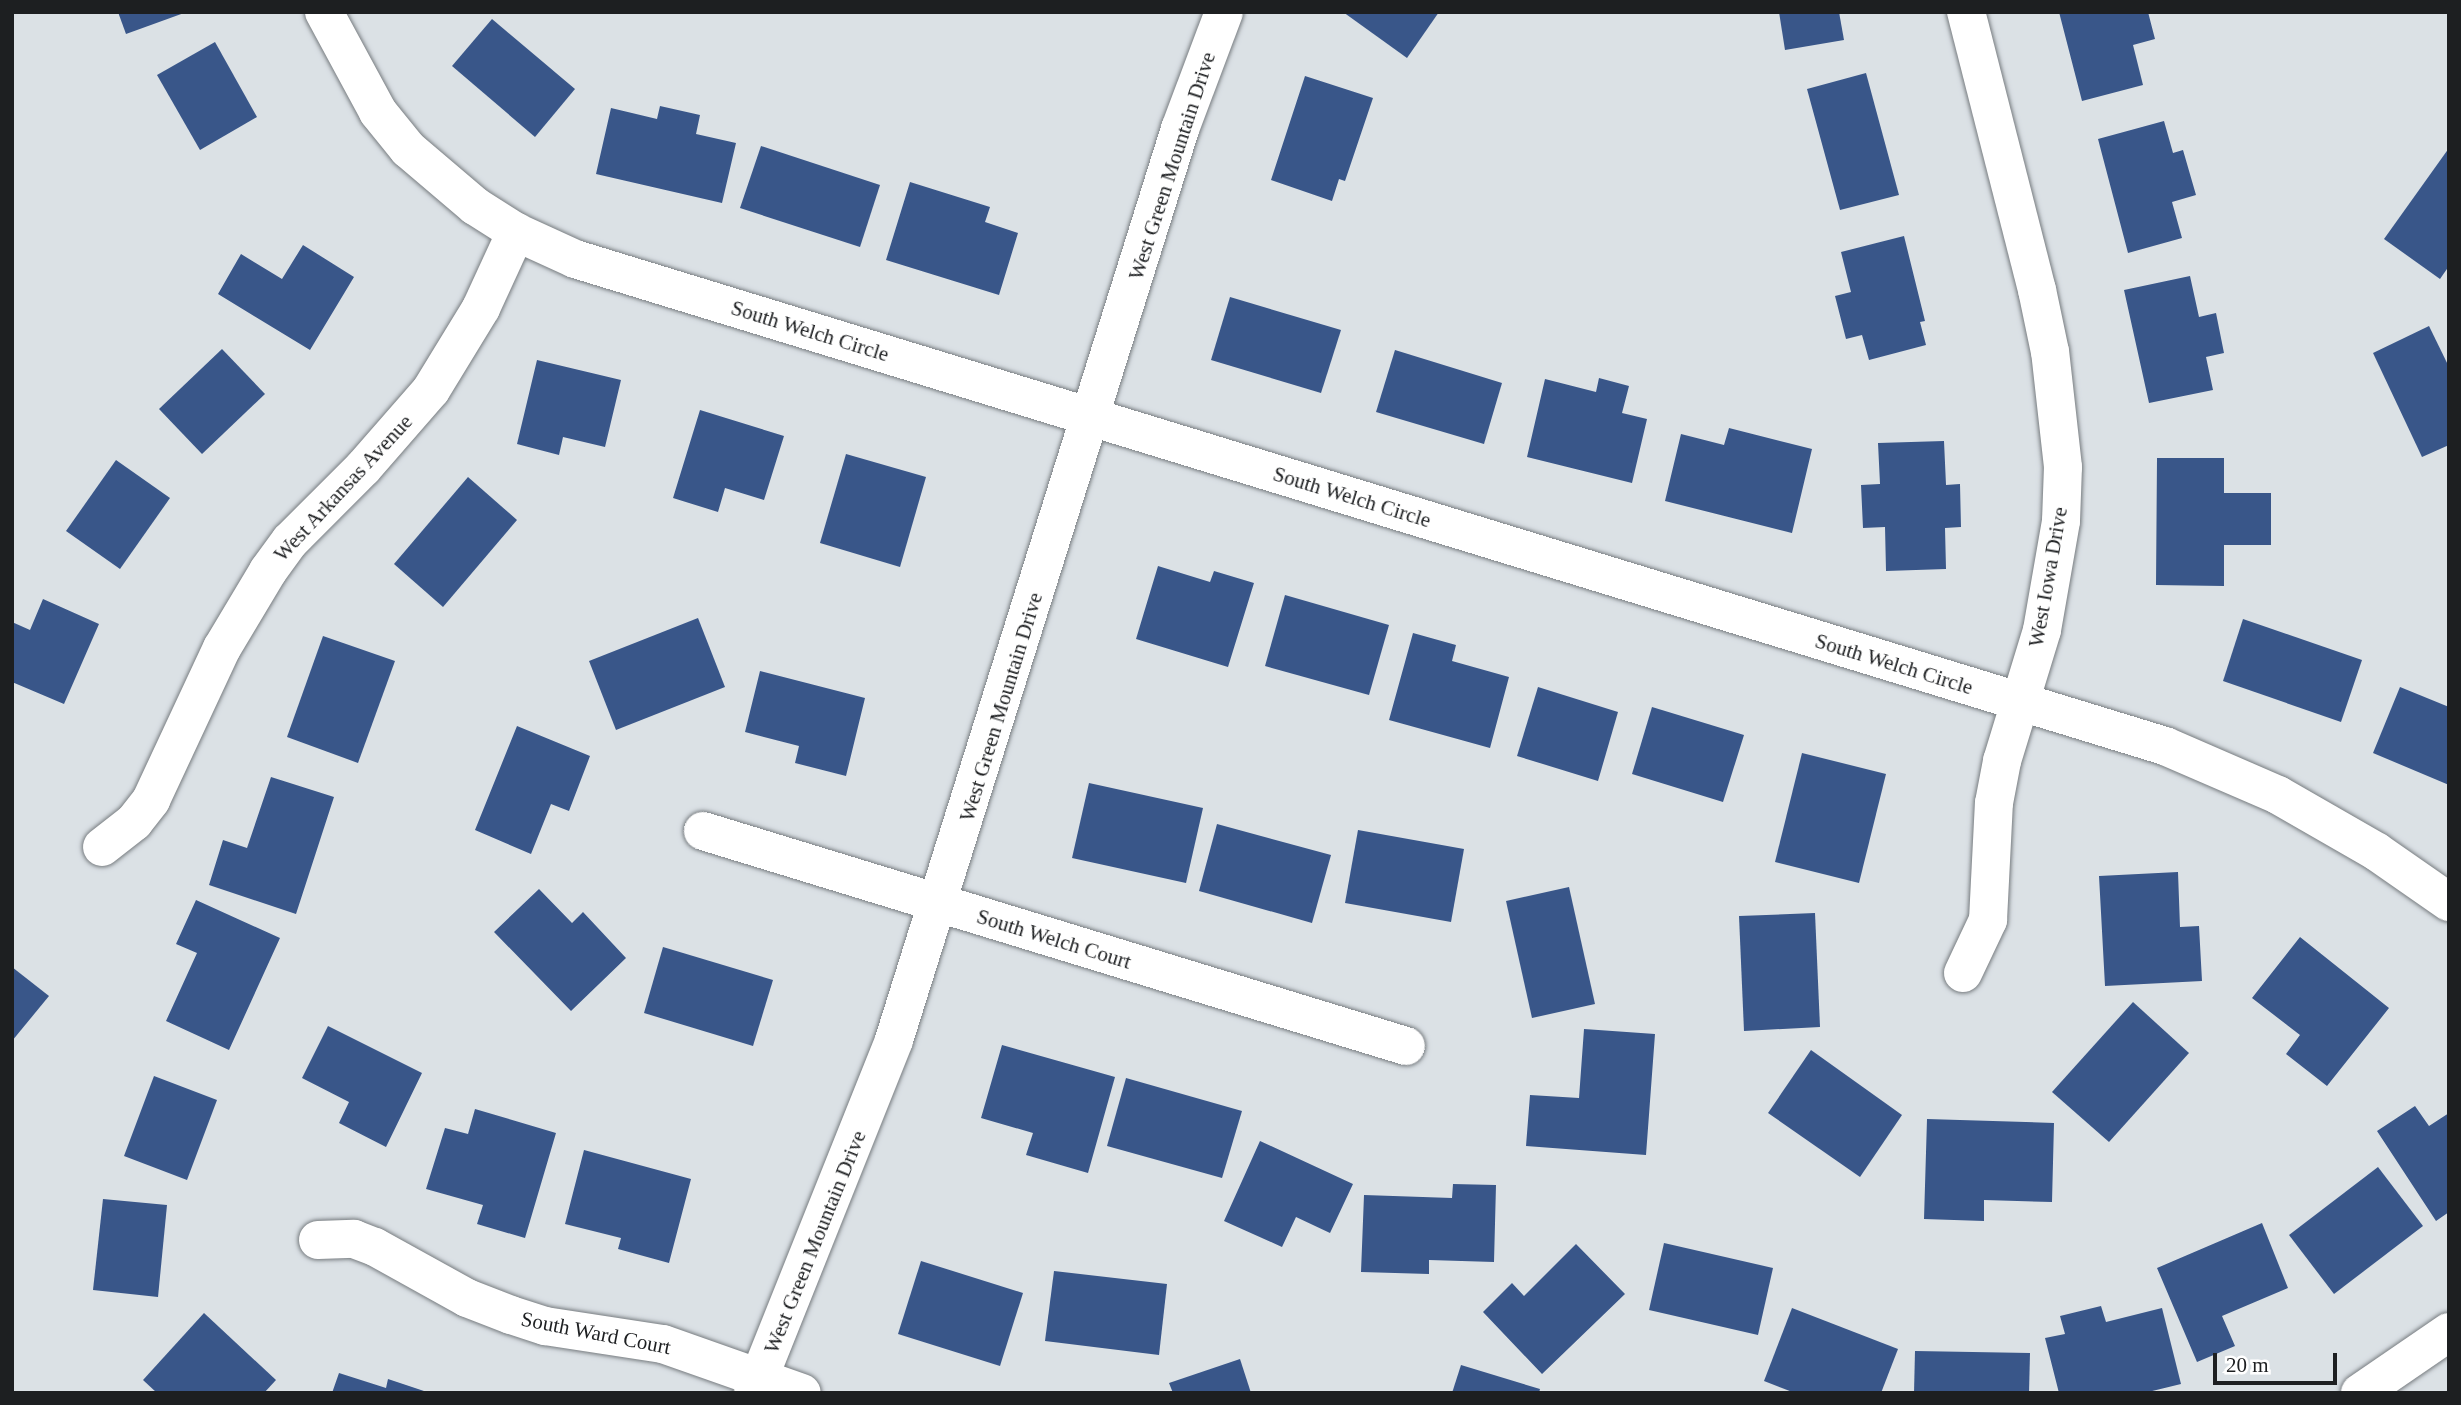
<!DOCTYPE html>
<html>
<head>
<meta charset="utf-8">
<style>
  body { margin:0 }
  #map { position:relative; width:2461px; height:1405px; overflow:hidden; background:#dbe1e5; font-family:Georgia,serif }
  div>[style] { position:absolute }
  .building>* { inset:0; background:#395689 }
  .roads { filter:drop-shadow(0 0 2px #777c80) drop-shadow(0 0 2px #777c80) }
  .street>* { height:38px; margin:-19px; padding:0 19px; transform-origin:19px; border-radius:19px; background:#fff }
  span { translate:-50% -50%; white-space:nowrap; text-align:center; line-height:1.15; -webkit-text-stroke:7px #fff; paint-order:stroke }
  .street-label { font-size:21px; color:#1d1f21 }
  .frame { position:absolute; inset:0; border:14px solid #1d1f21; pointer-events:none }
  .scale { position:absolute; left:2213px; top:1353px; width:124px; height:32px; box-sizing:border-box; border:4px solid #1d1f21; border-top:0; padding-left:9px; font-size:21px; line-height:24px; white-space:nowrap; color:#1d1f21; -webkit-text-stroke:5px #fff; paint-order:stroke }
</style>
</head>
<body>
<div id="map">
  <div class="building">
    <i style="clip-path:polygon(118px 12px,184px 12px,184px 13px,126px 34px)"></i>
    <i style="clip-path:polygon(1343px 12px,1439px 12px,1407px 58px)"></i>
    <i style="clip-path:polygon(1779px 12px,1839px 12px,1844px 40px,1785px 50px)"></i>
    <i style="clip-path:polygon(2059px 12px,2148px 12px,2155px 39px,2133px 45px,2143px 85px,2082px 101px)"></i>
    <i style="clip-path:polygon(492px 19px,575px 89px,535px 137px,452px 66px)"></i>
    <i style="clip-path:polygon(215px 42px,257px 117px,200px 150px,157px 75px)"></i>
    <i style="clip-path:polygon(1866px 73px,1899px 195px,1840px 210px,1807px 89px)"></i>
    <i style="clip-path:polygon(1305px 76px,1373px 98px,1345px 181px,1339px 179px,1332px 201px,1271px 180px)"></i>
    <i style="clip-path:polygon(660px 106px,700px 115px,696px 134px,736px 143px,722px 203px,596px 174px,611px 108px,657px 119px)"></i>
    <i style="clip-path:polygon(2164px 121px,2173px 153px,2183px 150px,2196px 195px,2172px 202px,2182px 238px,2128px 253px,2098px 139px)"></i>
    <i style="clip-path:polygon(761px 146px,880px 185px,860px 247px,740px 208px)"></i>
    <i style="clip-path:polygon(2449px 148px,2449px 266px,2440px 279px,2384px 239px)"></i>
    <i style="clip-path:polygon(910px 182px,990px 207px,985px 222px,1018px 233px,999px 295px,886px 260px)"></i>
    <i style="clip-path:polygon(1904px 236px,1925px 321px,1920px 322px,1926px 345px,1869px 360px,1862px 335px,1846px 339px,1835px 296px,1851px 292px,1841px 252px)"></i>
    <i style="clip-path:polygon(303px 245px,354px 277px,310px 350px,218px 294px,241px 254px,282px 279px)"></i>
    <i style="clip-path:polygon(2190px 276px,2199px 317px,2216px 313px,2224px 353px,2206px 357px,2213px 390px,2149px 403px,2124px 290px)"></i>
    <i style="clip-path:polygon(1230px 297px,1341px 330px,1321px 393px,1211px 360px)"></i>
    <i style="clip-path:polygon(2429px 326px,2449px 367px,2449px 445px,2422px 457px,2373px 353px)"></i>
    <i style="clip-path:polygon(222px 349px,265px 394px,202px 454px,159px 409px)"></i>
    <i style="clip-path:polygon(1395px 350px,1502px 383px,1484px 444px,1376px 412px)"></i>
    <i style="clip-path:polygon(537px 360px,621px 380px,605px 447px,563px 437px,559px 455px,517px 444px)"></i>
    <i style="clip-path:polygon(1599px 378px,1629px 386px,1622px 413px,1647px 419px,1632px 483px,1527px 457px,1545px 379px,1596px 392px)"></i>
    <i style="clip-path:polygon(700px 410px,784px 436px,764px 500px,725px 488px,718px 512px,673px 498px)"></i>
    <i style="clip-path:polygon(1729px 428px,1812px 449px,1792px 533px,1665px 501px,1681px 434px,1724px 445px)"></i>
    <i style="clip-path:polygon(1944px 441px,1946px 485px,1960px 484px,1961px 527px,1945px 528px,1946px 569px,1886px 571px,1885px 527px,1863px 528px,1861px 485px,1880px 484px,1878px 443px)"></i>
    <i style="clip-path:polygon(846px 454px,926px 477px,900px 567px,820px 543px)"></i>
    <i style="clip-path:polygon(2157px 458px,2224px 458px,2224px 493px,2271px 493px,2271px 545px,2224px 545px,2224px 586px,2156px 585px)"></i>
    <i style="clip-path:polygon(116px 460px,170px 498px,120px 569px,66px 531px)"></i>
    <i style="clip-path:polygon(468px 477px,517px 520px,443px 607px,394px 564px)"></i>
    <i style="clip-path:polygon(1158px 566px,1210px 582px,1214px 571px,1254px 583px,1228px 667px,1136px 639px)"></i>
    <i style="clip-path:polygon(1285px 595px,1389px 625px,1369px 695px,1265px 666px)"></i>
    <i style="clip-path:polygon(43px 599px,99px 624px,64px 704px,12px 682px,12px 622px,30px 630px)"></i>
    <i style="clip-path:polygon(698px 618px,725px 687px,616px 730px,589px 661px)"></i>
    <i style="clip-path:polygon(2243px 619px,2362px 660px,2341px 722px,2223px 681px)"></i>
    <i style="clip-path:polygon(1413px 633px,1456px 645px,1452px 661px,1509px 677px,1490px 748px,1389px 720px)"></i>
    <i style="clip-path:polygon(323px 636px,395px 661px,358px 763px,287px 737px)"></i>
    <i style="clip-path:polygon(760px 671px,865px 698px,846px 776px,795px 763px,799px 746px,745px 732px)"></i>
    <i style="clip-path:polygon(1538px 687px,1618px 712px,1598px 781px,1517px 756px)"></i>
    <i style="clip-path:polygon(2400px 687px,2449px 707px,2449px 785px,2373px 753px)"></i>
    <i style="clip-path:polygon(1652px 707px,1744px 735px,1723px 802px,1632px 774px)"></i>
    <i style="clip-path:polygon(517px 726px,590px 756px,569px 811px,551px 804px,531px 854px,475px 830px)"></i>
    <i style="clip-path:polygon(1802px 753px,1886px 774px,1859px 883px,1775px 862px)"></i>
    <i style="clip-path:polygon(271px 777px,334px 797px,296px 914px,209px 885px,223px 840px,247px 848px)"></i>
    <i style="clip-path:polygon(1089px 783px,1203px 808px,1186px 883px,1072px 858px)"></i>
    <i style="clip-path:polygon(1217px 824px,1331px 855px,1312px 923px,1199px 891px)"></i>
    <i style="clip-path:polygon(1358px 830px,1464px 849px,1451px 922px,1345px 903px)"></i>
    <i style="clip-path:polygon(2178px 872px,2180px 927px,2199px 926px,2202px 981px,2105px 986px,2099px 876px)"></i>
    <i style="clip-path:polygon(1569px 887px,1595px 1004px,1532px 1018px,1506px 901px)"></i>
    <i style="clip-path:polygon(539px 889px,572px 923px,583px 912px,626px 958px,571px 1011px,494px 932px)"></i>
    <i style="clip-path:polygon(196px 900px,280px 938px,229px 1050px,166px 1021px,197px 953px,176px 944px)"></i>
    <i style="clip-path:polygon(1815px 913px,1820px 1027px,1744px 1031px,1739px 916px)"></i>
    <i style="clip-path:polygon(2300px 937px,2389px 1008px,2327px 1086px,2286px 1054px,2300px 1035px,2252px 998px)"></i>
    <i style="clip-path:polygon(663px 947px,773px 980px,753px 1046px,644px 1013px)"></i>
    <i style="clip-path:polygon(12px 967px,49px 996px,12px 1041px)"></i>
    <i style="clip-path:polygon(2133px 1002px,2189px 1053px,2109px 1142px,2052px 1092px)"></i>
    <i style="clip-path:polygon(328px 1026px,422px 1073px,386px 1147px,339px 1123px,349px 1102px,302px 1078px)"></i>
    <i style="clip-path:polygon(1584px 1029px,1655px 1034px,1646px 1155px,1526px 1146px,1530px 1095px,1579px 1098px)"></i>
    <i style="clip-path:polygon(1002px 1045px,1115px 1077px,1088px 1173px,1026px 1155px,1033px 1133px,981px 1118px)"></i>
    <i style="clip-path:polygon(1811px 1050px,1902px 1115px,1860px 1177px,1768px 1113px)"></i>
    <i style="clip-path:polygon(154px 1076px,217px 1100px,187px 1180px,124px 1156px)"></i>
    <i style="clip-path:polygon(1126px 1078px,1242px 1111px,1222px 1178px,1107px 1146px)"></i>
    <i style="clip-path:polygon(2415px 1106px,2429px 1126px,2449px 1113px,2449px 1212px,2436px 1221px,2377px 1131px)"></i>
    <i style="clip-path:polygon(475px 1109px,556px 1133px,525px 1238px,477px 1224px,483px 1205px,426px 1189px,445px 1128px,468px 1134px)"></i>
    <i style="clip-path:polygon(1927px 1119px,2054px 1123px,2052px 1202px,1984px 1200px,1984px 1221px,1924px 1219px)"></i>
    <i style="clip-path:polygon(1260px 1141px,1353px 1184px,1330px 1233px,1296px 1217px,1282px 1247px,1224px 1221px)"></i>
    <i style="clip-path:polygon(584px 1150px,691px 1179px,669px 1263px,618px 1249px,621px 1238px,565px 1224px)"></i>
    <i style="clip-path:polygon(2378px 1167px,2423px 1226px,2334px 1294px,2289px 1235px)"></i>
    <i style="clip-path:polygon(1453px 1184px,1496px 1185px,1494px 1262px,1429px 1260px,1429px 1274px,1361px 1272px,1364px 1195px,1452px 1198px)"></i>
    <i style="clip-path:polygon(103px 1199px,167px 1205px,158px 1297px,93px 1290px)"></i>
    <i style="clip-path:polygon(2262px 1223px,2288px 1288px,2222px 1316px,2235px 1346px,2197px 1362px,2157px 1268px)"></i>
    <i style="clip-path:polygon(1664px 1243px,1773px 1268px,1758px 1335px,1649px 1310px)"></i>
    <i style="clip-path:polygon(1576px 1244px,1625px 1294px,1542px 1374px,1483px 1312px,1512px 1283px,1524px 1296px)"></i>
    <i style="clip-path:polygon(921px 1261px,1023px 1293px,1000px 1366px,898px 1334px)"></i>
    <i style="clip-path:polygon(1054px 1271px,1167px 1284px,1159px 1355px,1045px 1341px)"></i>
    <i style="clip-path:polygon(2101px 1306px,2106px 1322px,2162px 1308px,2181px 1384px,2144px 1393px,2059px 1393px,2045px 1338px,2065px 1334px,2060px 1316px)"></i>
    <i style="clip-path:polygon(1792px 1308px,1898px 1349px,1881px 1393px,1795px 1393px,1764px 1381px)"></i>
    <i style="clip-path:polygon(204px 1313px,276px 1380px,264px 1393px,157px 1393px,143px 1380px)"></i>
    <i style="clip-path:polygon(1915px 1351px,2030px 1353px,2029px 1393px,1914px 1393px)"></i>
    <i style="clip-path:polygon(1240px 1359px,1251px 1393px,1173px 1393px,1169px 1383px)"></i>
    <i style="clip-path:polygon(1461px 1365px,1540px 1389px,1539px 1393px,1452px 1393px)"></i>
    <i style="clip-path:polygon(339px 1373px,386px 1388px,388px 1379px,430px 1393px,332px 1393px)"></i>
  </div>
  <div class="roads">
    <div class="street">
      <i style="left:324px;top:12px;width:114px;rotate:61.6deg"></i>
      <i style="left:378px;top:112px;width:48px;rotate:51deg"></i>
      <i style="left:408px;top:149px;width:88px;rotate:40.4deg"></i>
      <i style="left:475px;top:206px;width:49px;rotate:32.4deg"></i>
      <i style="left:516px;top:232px;width:65px;rotate:24.6deg"></i>
      <i style="left:575px;top:259px;width:1663px;rotate:17.03deg"></i>
      <i style="left:2165px;top:746px;width:123px;rotate:23.4deg"></i>
      <i style="left:2278px;top:795px;width:114px;rotate:29.9deg"></i>
      <i style="left:2377px;top:852px;width:88px;rotate:34.8deg"></i>
      <i style="left:703px;top:831px;width:735px;rotate:17.01deg"></i>
      <i style="left:102px;top:847px;width:41px;rotate:-38deg"></i>
      <i style="left:134px;top:822px;width:28px;rotate:-52deg"></i>
      <i style="left:151px;top:800px;width:168px;rotate:-65deg"></i>
      <i style="left:222px;top:648px;width:90px;rotate:-59.1deg"></i>
      <i style="left:268px;top:571px;width:37px;rotate:-54deg"></i>
      <i style="left:290px;top:541px;width:103px;rotate:-45deg"></i>
      <i style="left:363px;top:468px;width:103px;rotate:-48.9deg"></i>
      <i style="left:431px;top:390px;width:96px;rotate:-58.6deg"></i>
      <i style="left:481px;top:308px;width:84px;rotate:-65.3deg"></i>
      <i style="left:1963px;top:973px;width:59px;rotate:-64.7deg"></i>
      <i style="left:1988px;top:920px;width:117px;rotate:-87.1deg"></i>
      <i style="left:1994px;top:803px;width:43px;rotate:-79.2deg"></i>
      <i style="left:2002px;top:761px;width:137px;rotate:-73deg"></i>
      <i style="left:2042px;top:630px;width:111px;rotate:-80.1deg"></i>
      <i style="left:2061px;top:521px;width:54px;rotate:-87.9deg"></i>
      <i style="left:2063px;top:467px;width:116px;rotate:-96.4deg"></i>
      <i style="left:2050px;top:352px;width:63px;rotate:-101.8deg"></i>
      <i style="left:2037px;top:290px;width:287px;rotate:-104.3deg"></i>
      <i style="left:318px;top:1240px;width:36px;rotate:-2deg"></i>
      <i style="left:354px;top:1239px;width:22px;rotate:21deg"></i>
      <i style="left:375px;top:1247px;width:105px;rotate:29deg"></i>
      <i style="left:467px;top:1298px;width:47px;rotate:21.1deg"></i>
      <i style="left:511px;top:1315px;width:36px;rotate:18deg"></i>
      <i style="left:545px;top:1326px;width:119px;rotate:8.7deg"></i>
      <i style="left:663px;top:1344px;width:147px;rotate:19.4deg"></i>
      <i style="left:753px;top:1393px;width:380px;rotate:-68.2deg"></i>
      <i style="left:894px;top:1040px;width:955px;rotate:-72.57deg"></i>
      <i style="left:1180px;top:129px;width:125px;rotate:-69.4deg"></i>
      <i style="left:2360px;top:1393px;width:108px;rotate:-34.4deg"></i>
    </div>
  </div>
  <div class="street-label">
    <span style="left:1172px;top:166px;rotate:-72deg">West Green Mountain Drive</span>
    <span style="left:810px;top:331px;rotate:17deg">South Welch Circle</span>
    <span style="left:343px;top:488px;rotate:-47deg">West Arkansas Avenue</span>
    <span style="left:1352px;top:497px;rotate:17deg">South Welch Circle</span>
    <span style="left:2048px;top:577px;rotate:-80deg">West Iowa Drive</span>
    <span style="left:1894px;top:664px;rotate:17deg">South Welch Circle</span>
    <span style="left:1001px;top:707px;rotate:-73deg">West Green Mountain Drive</span>
    <span style="left:1054px;top:939px;rotate:17deg">South Welch Court</span>
    <span style="left:815px;top:1242px;rotate:-68deg">West Green Mountain Drive</span>
    <span style="left:596px;top:1333px;rotate:11deg">South Ward Court</span>
  </div>
  <div class="frame"></div>
  <div class="scale">20 m</div>
</div>
</body>
</html>
